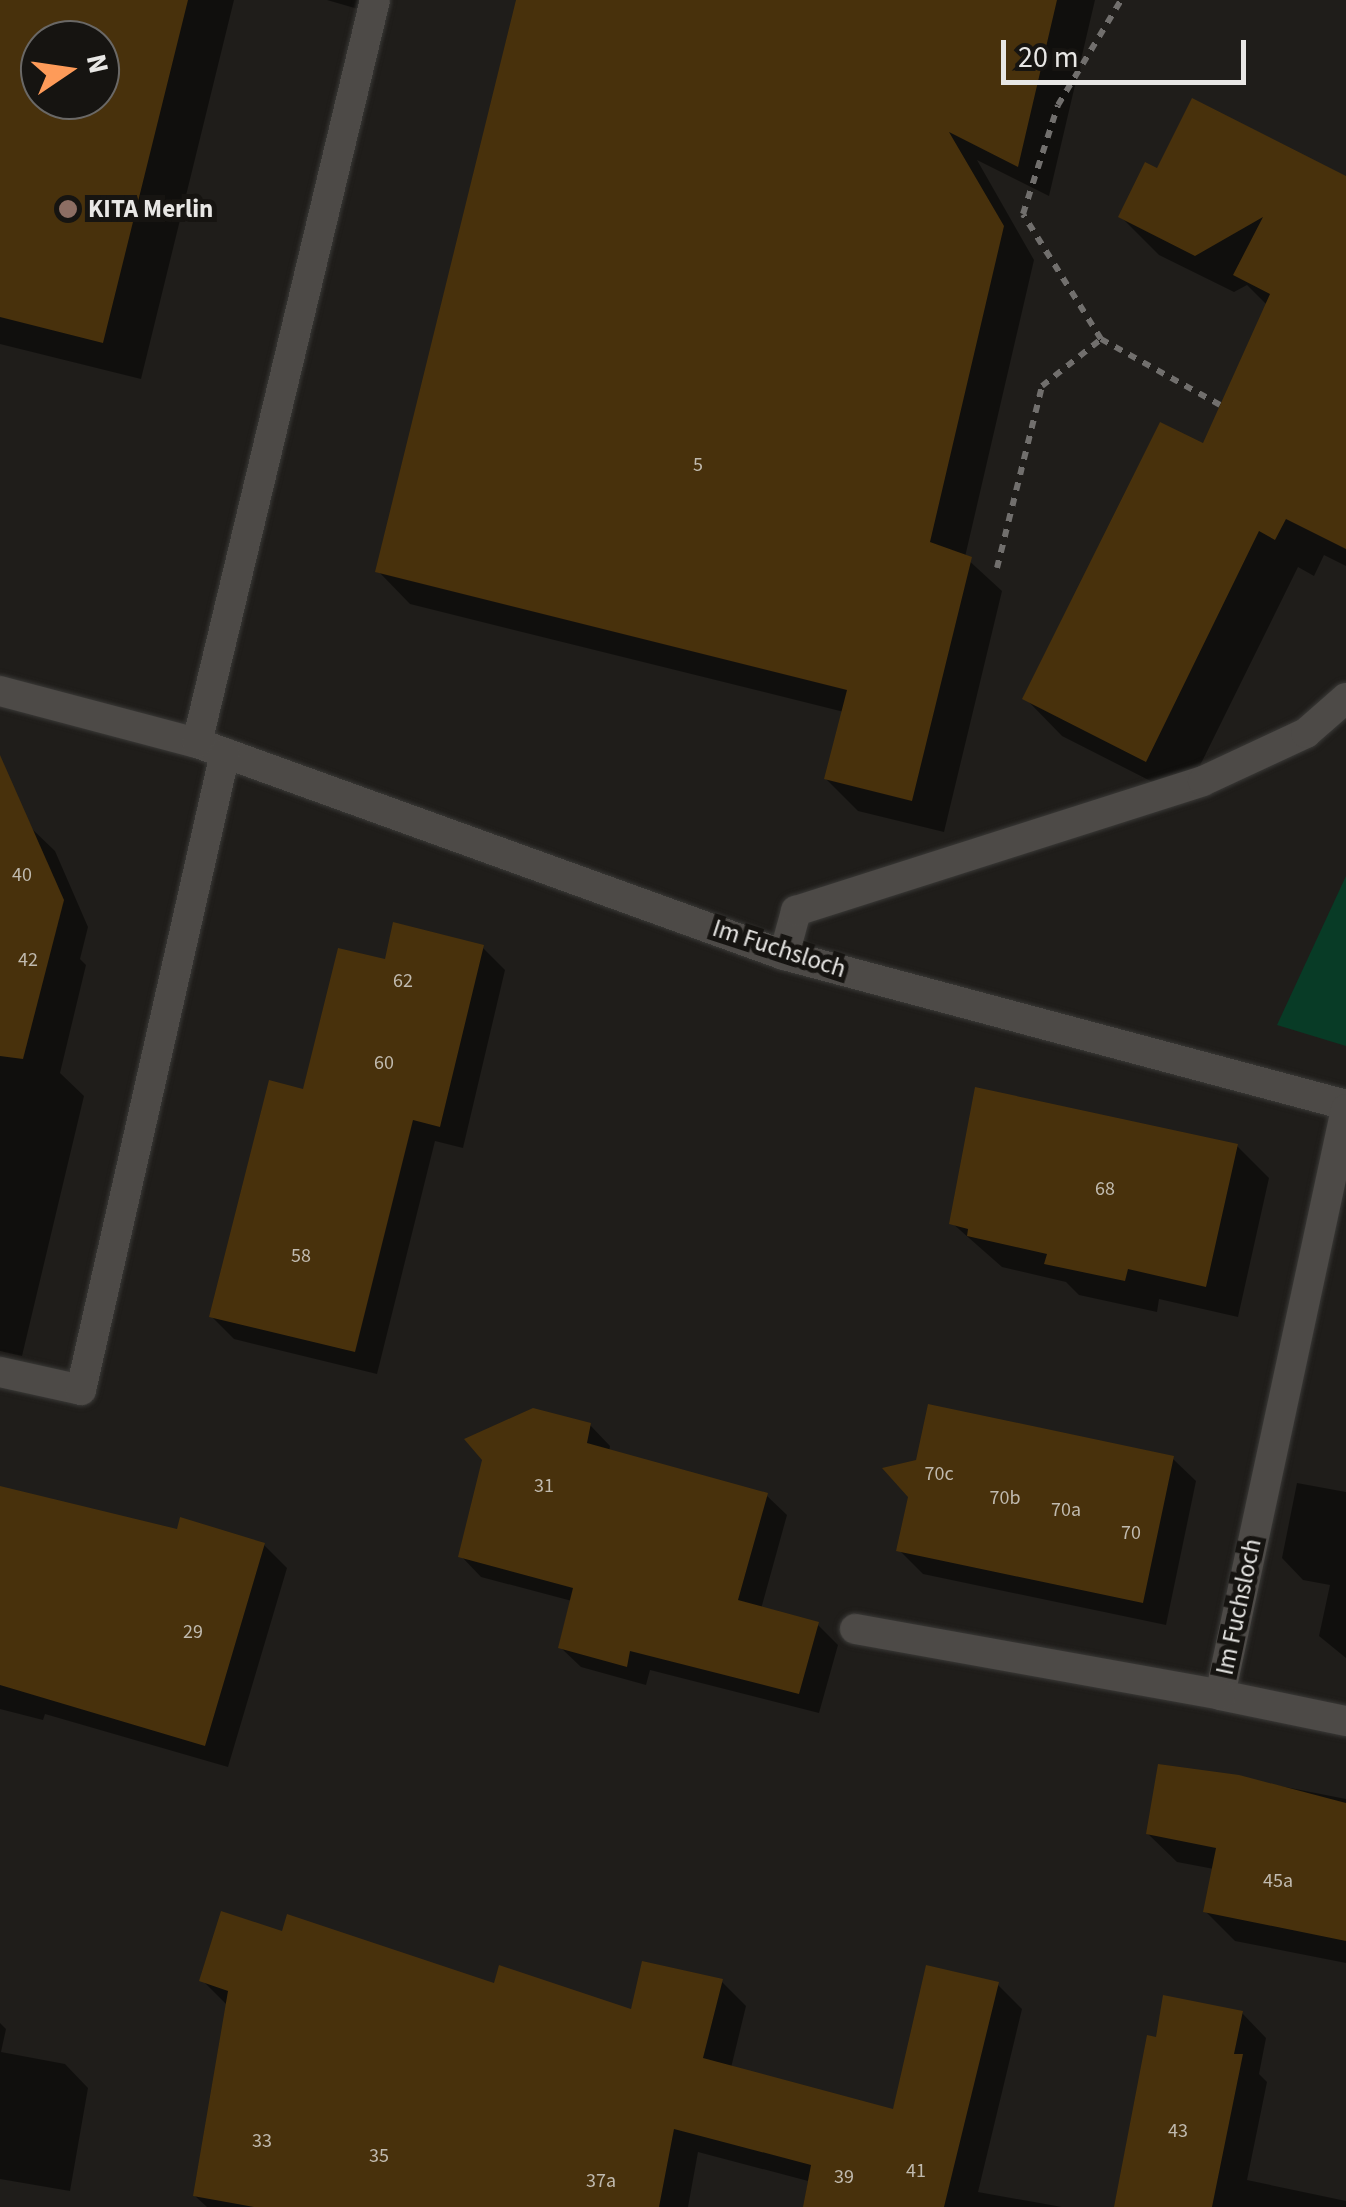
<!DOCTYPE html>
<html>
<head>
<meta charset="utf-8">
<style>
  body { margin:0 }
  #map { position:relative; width:1346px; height:2207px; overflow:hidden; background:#1f1d1a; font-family:"Source Sans 3",sans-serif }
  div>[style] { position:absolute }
  .green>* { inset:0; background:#083b26 }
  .shadow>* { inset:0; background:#0007 }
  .building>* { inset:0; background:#48310c }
  .path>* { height:6px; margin-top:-3px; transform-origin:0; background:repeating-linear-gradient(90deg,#716f6d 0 8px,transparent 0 16px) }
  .roads { filter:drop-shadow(0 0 2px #3a3937) drop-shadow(0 0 2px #3a3937) }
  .minor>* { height:30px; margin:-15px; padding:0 15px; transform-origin:15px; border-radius:15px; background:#4d4a47 }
  .dots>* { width:28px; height:28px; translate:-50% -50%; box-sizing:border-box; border:5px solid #161411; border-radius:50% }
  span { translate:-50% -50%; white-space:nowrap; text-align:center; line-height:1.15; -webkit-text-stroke:10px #161411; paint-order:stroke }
  .number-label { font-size:20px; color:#c0baaf }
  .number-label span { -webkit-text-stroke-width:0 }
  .poi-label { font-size:25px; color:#e8e7e5; font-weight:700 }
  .left { translate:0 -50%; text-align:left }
  .street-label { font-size:25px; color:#e8e7e5 }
  .north { position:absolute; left:20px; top:20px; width:100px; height:100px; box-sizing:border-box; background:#161411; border:2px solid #6a6866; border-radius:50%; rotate:77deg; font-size:28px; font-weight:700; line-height:40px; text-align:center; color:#e8e7e5 }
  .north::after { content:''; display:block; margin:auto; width:35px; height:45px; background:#fe9b59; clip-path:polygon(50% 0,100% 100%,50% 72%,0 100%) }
  .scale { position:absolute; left:1001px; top:40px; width:245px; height:45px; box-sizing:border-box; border:5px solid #e8e7e5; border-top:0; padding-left:12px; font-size:30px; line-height:35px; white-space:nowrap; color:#e8e7e5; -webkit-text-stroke:8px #161411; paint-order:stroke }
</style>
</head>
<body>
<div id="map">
  <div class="green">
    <i style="clip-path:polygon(1346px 876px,1346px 1046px,1277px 1025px)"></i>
  </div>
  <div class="shadow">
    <i style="clip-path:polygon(evenodd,0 0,234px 0,141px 379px,0 344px,0 0,40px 40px,100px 40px,100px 100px,40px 100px,40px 40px)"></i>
    <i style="clip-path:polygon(327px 0,360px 0,358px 9px)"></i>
    <i style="clip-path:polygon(519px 0,1095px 0,1049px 196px,977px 160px,1034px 260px,965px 557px,1002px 591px,944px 832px,858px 811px,826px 779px,844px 712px,410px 604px,378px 571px)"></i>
    <i style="clip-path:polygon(1158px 171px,1346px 179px,1346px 566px,1324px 555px,1314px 576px,1298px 567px,1184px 798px,1062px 736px,1025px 698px,1204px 447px,1268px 306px,1247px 285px,1234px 292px,1159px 255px,1121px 217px)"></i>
    <i style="clip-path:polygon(0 818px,29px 826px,55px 851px,88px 927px,80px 959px,86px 965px,60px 1073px,84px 1096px,22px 1356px,0 1351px)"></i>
    <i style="clip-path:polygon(483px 948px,505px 970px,463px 1148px,435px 1141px,377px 1374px,234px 1339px,211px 1316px,305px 1092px,386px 962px)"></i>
    <i style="clip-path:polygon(1237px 1146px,1269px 1178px,1238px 1317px,1159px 1299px,1157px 1312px,1079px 1295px,1066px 1282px,1002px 1267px,952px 1223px)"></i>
    <i style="clip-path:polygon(590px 1425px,610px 1446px,609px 1452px,766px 1495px,787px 1515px,761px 1609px,817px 1624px,838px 1645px,819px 1713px,650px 1670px,646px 1685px,581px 1667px,560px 1647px,572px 1601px,481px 1577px,461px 1556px)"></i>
    <i style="clip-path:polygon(1172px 1458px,1196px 1481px,1166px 1625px,923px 1574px,899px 1550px,918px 1462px)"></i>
    <i style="clip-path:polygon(1297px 1483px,1346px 1492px,1346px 1658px,1319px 1636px,1330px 1585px,1303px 1580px,1282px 1558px)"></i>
    <i style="clip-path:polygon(0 1489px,179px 1532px,264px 1545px,287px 1568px,228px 1767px,45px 1714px,43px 1720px,0 1709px)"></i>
    <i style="clip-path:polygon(1239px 1778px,1346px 1799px,1346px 1963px,1235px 1941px,1206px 1912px,1214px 1869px,1177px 1862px,1148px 1834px)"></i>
    <i style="clip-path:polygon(284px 1934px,496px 1986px,633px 2012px,721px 1981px,746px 2006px,731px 2068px,895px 2112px,997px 1984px,1022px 2009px,978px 2192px,1062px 2207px,804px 2207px,808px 2181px,698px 2152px,688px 2207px,207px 2207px,195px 2196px,227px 2005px,202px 1980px)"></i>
    <i style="clip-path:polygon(1242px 2013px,1266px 2038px,1259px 2074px,1267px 2082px,1247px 2180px,1346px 2201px,1346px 2207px,1116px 2207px,1158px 2040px)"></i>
    <i style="clip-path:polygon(0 2023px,6px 2029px,1px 2052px,65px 2064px,88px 2088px,70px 2191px,0 2179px)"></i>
  </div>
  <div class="building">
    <i style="clip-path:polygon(evenodd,0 0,188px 0,103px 343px,0 317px,0 0,40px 40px,100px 40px,100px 100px,40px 100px,40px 40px)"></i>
    <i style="clip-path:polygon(516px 0,1057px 0,1018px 167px,949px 132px,1004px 226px,930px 542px,972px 557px,912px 801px,824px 779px,847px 690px,375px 572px)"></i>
    <i style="clip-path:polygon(1192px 98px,1346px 176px,1346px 549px,1286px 519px,1275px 540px,1259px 531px,1146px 762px,1022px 699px,1160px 422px,1203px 443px,1270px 294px,1233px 275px,1263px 217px,1195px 256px,1118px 217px,1145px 162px,1157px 168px)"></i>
    <i style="clip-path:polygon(0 755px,64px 900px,23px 1059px,0 1056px)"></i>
    <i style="clip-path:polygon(393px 922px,484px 945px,440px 1127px,413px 1120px,355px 1352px,209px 1317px,269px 1080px,303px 1089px,338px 948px,385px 959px)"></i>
    <i style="clip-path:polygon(975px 1087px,1238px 1144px,1206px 1287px,1128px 1269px,1125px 1281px,1044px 1264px,1047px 1254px,967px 1236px,968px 1229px,949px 1224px)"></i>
    <i style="clip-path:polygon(928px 1404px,1174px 1456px,1143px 1603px,896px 1551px,908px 1497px,882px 1468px,916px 1460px)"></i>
    <i style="clip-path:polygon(533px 1408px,591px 1423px,587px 1443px,768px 1493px,738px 1600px,819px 1622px,799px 1694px,630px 1651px,627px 1667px,558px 1648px,573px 1588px,458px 1557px,482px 1460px,464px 1439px)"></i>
    <i style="clip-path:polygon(0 1486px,177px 1529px,180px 1517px,265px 1543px,205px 1746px,0 1685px)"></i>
    <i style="clip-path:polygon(1158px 1764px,1239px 1775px,1346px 1803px,1346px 1941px,1203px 1912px,1216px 1848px,1146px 1834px)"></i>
    <i style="clip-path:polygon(221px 1911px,282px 1931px,287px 1914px,494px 1983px,499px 1965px,631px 2009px,642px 1961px,723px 1979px,703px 2058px,893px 2109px,926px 1965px,999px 1982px,944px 2207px,803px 2207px,811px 2165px,674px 2129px,659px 2207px,254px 2207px,193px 2196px,228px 1991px,199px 1981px)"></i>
    <i style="clip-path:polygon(1163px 1995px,1243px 2011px,1234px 2054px,1243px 2054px,1212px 2207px,1114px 2207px,1147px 2035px,1156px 2037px)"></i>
  </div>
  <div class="path">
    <i style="left:1101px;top:339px;width:136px;rotate:29deg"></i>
    <i style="left:997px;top:568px;width:187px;rotate:-76.1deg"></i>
    <i style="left:1042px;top:386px;width:75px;rotate:-38.5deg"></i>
    <i style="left:1101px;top:339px;width:147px;rotate:-122deg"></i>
    <i style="left:1023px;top:214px;width:114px;rotate:-72.2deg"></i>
    <i style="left:1058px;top:105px;width:122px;rotate:-59deg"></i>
  </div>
  <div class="roads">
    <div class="minor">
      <i style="left:0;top:691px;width:204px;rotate:14.8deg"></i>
      <i style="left:197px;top:743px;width:624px;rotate:19.86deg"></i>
      <i style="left:784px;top:955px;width:582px;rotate:14.94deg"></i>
      <i style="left:197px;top:743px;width:764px;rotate:-76.53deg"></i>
      <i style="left:784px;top:955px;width:46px;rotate:-74.7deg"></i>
      <i style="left:796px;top:911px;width:427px;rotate:-17.7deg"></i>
      <i style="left:1203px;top:781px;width:114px;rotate:-25deg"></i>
      <i style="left:1306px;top:733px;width:53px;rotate:-41.2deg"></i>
      <i style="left:1346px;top:1109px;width:599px;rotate:102.13deg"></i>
      <i style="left:1220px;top:1695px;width:129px;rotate:11.7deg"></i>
      <i style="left:0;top:1372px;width:83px;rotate:12.5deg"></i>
      <i style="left:81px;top:1390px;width:653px;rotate:-77.26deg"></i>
      <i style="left:855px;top:1629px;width:371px;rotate:10.2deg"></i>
    </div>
  </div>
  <div class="dots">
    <i style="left:68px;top:209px;background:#8d6e63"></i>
  </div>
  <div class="number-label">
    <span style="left:698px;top:465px">5</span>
    <span style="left:22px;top:875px">40</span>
    <span style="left:28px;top:960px">42</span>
    <span style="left:403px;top:981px">62</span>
    <span style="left:384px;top:1063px">60</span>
    <span style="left:1105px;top:1189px">68</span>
    <span style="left:301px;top:1256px">58</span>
    <span style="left:939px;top:1474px">70c</span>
    <span style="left:544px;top:1486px">31</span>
    <span style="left:1005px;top:1498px">70b</span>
    <span style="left:1066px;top:1510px">70a</span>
    <span style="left:1131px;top:1533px">70</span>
    <span style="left:193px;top:1632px">29</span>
    <span style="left:1278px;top:1881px">45a</span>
    <span style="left:1178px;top:2131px">43</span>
    <span style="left:262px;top:2141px">33</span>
    <span style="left:379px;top:2156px">35</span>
    <span style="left:916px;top:2171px">41</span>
    <span style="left:844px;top:2177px">39</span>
    <span style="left:601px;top:2181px">37a</span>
  </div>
  <div class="poi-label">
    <span class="left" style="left:88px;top:209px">KITA Merlin</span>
  </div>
  <div class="street-label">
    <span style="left:779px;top:949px;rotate:18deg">Im Fuchsloch</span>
    <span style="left:1239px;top:1607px;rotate:-78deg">Im Fuchsloch</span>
  </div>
  <div class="north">N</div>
  <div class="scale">20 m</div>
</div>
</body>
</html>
